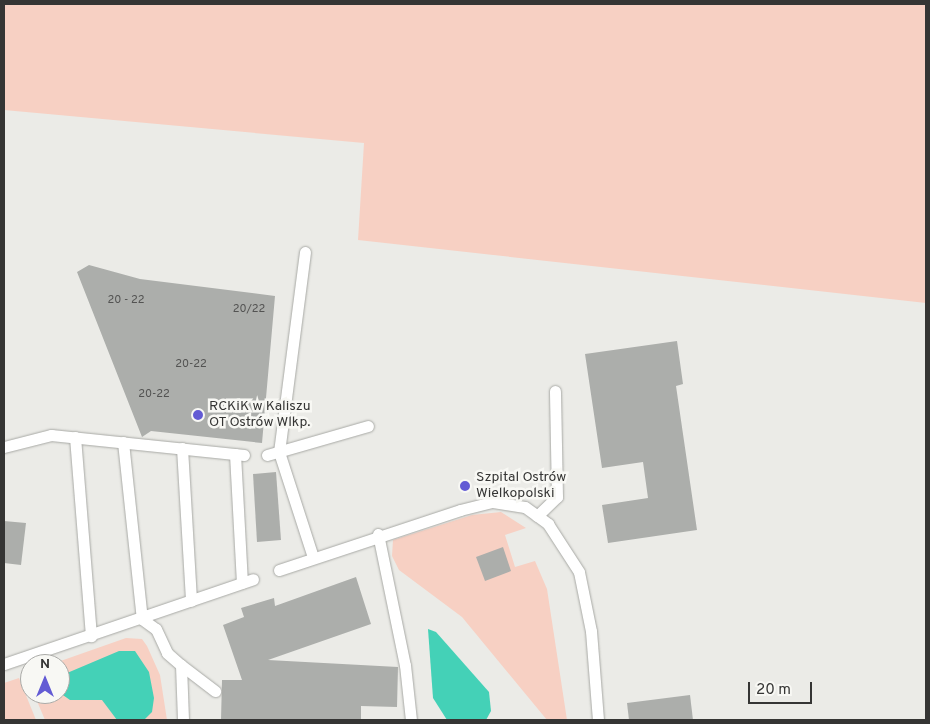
<!DOCTYPE html>
<html>
<head>
<meta charset="utf-8">
<style>
  body { margin:0 }
  #map { position:relative; width:930px; height:724px; overflow:hidden; background:#ebebe7; font-family:Overpass,sans-serif }
  div>[style] { position:absolute }
  .green>* { inset:0; background:#f7d0c3 }
  .water>* { inset:0; background:#44d1b7 }
  .building>* { inset:0; background:#acaeab }
  .roads { filter:drop-shadow(0 0 1px #a8a9a5) drop-shadow(0 0 1px #a8a9a5) }
  .lane>* { height:11px; margin:-5.5px; padding:0 5.5px; transform-origin:5.5px; border-radius:5.5px; background:#fff }
  .dots>* { width:14px; height:14px; translate:-50% -50%; box-sizing:border-box; border:2px solid #f8f8f4; border-radius:50% }
  span { translate:-50% -50%; white-space:nowrap; text-align:center; line-height:1.15; -webkit-text-stroke:5px #f8f8f4; paint-order:stroke }
  .number-label { font-size:11px; color:#535352 }
  .number-label span { -webkit-text-stroke-width:0 }
  .poi-label { font-size:14px; color:#353534 }
  .left { translate:0 -50%; text-align:left }
  .frame { position:absolute; inset:0; border:5px solid #353534; pointer-events:none }
  .north { position:absolute; left:20px; top:654px; width:50px; height:50px; box-sizing:border-box; background:#f8f8f4; border:1px solid #aaaaa7; border-radius:50%; rotate:0deg; font-size:14px; font-weight:700; line-height:20px; text-align:center; color:#353534 }
  .north::after { content:''; display:block; margin:auto; width:18px; height:22px; background:#635bd4; clip-path:polygon(50% 0,100% 100%,50% 72%,0 100%) }
  .scale { position:absolute; left:748px; top:682px; width:64px; height:22px; box-sizing:border-box; border:2px solid #353534; border-top:0; padding-left:6px; font-size:15px; line-height:18px; white-space:nowrap; color:#353534; -webkit-text-stroke:4px #f8f8f4; paint-order:stroke }
</style>
</head>
<body>
<div id="map">
  <div class="green">
    <i style="clip-path:polygon(4px 4px,926px 4px,926px 303px,358px 240px,364px 143px,4px 110px)"></i>
    <i style="clip-path:polygon(501px 512px,526px 528px,505px 535px,515px 567px,535px 561px,547px 589px,567px 720px,547px 720px,462px 617px,399px 570px,392px 556px,393px 540px,472px 515px)"></i>
    <i style="clip-path:polygon(126px 638px,142px 639px,147px 646px,160px 675px,167px 720px,45px 720px,34px 694px,60px 694px,60px 664px,52px 664px)"></i>
    <i style="clip-path:polygon(19px 678px,36px 720px,4px 720px,4px 683px)"></i>
  </div>
  <div class="water">
    <i style="clip-path:polygon(428px 629px,436px 632px,489px 692px,491px 711px,486px 720px,447px 720px,433px 698px)"></i>
    <i style="clip-path:polygon(119px 651px,135px 651px,149px 672px,154px 698px,152px 712px,144px 720px,117px 720px,102px 700px,70px 700px,60px 693px,60px 676px)"></i>
  </div>
  <div class="building">
    <i style="clip-path:polygon(89px 265px,140px 279px,275px 296px,262px 443px,151px 431px,142px 437px,77px 272px)"></i>
    <i style="clip-path:polygon(677px 341px,683px 384px,676px 386px,697px 530px,608px 543px,602px 505px,648px 498px,643px 462px,602px 468px,585px 354px)"></i>
    <i style="clip-path:polygon(276px 472px,281px 540px,257px 542px,253px 474px)"></i>
    <i style="clip-path:polygon(4px 521px,26px 523px,21px 565px,4px 563px)"></i>
    <i style="clip-path:polygon(503px 547px,511px 571px,485px 581px,476px 557px)"></i>
    <i style="clip-path:polygon(356px 577px,371px 624px,268px 660px,398px 667px,397px 707px,361px 706px,361px 720px,221px 720px,222px 680px,242px 680px,223px 625px,244px 617px,241px 608px,274px 598px,275px 606px)"></i>
    <i style="clip-path:polygon(690px 695px,693px 720px,629px 720px,627px 703px)"></i>
  </div>
  <div class="roads">
    <div class="lane">
      <i style="left:305px;top:252px;width:202px;rotate:97.4deg"></i>
      <i style="left:279px;top:452px;width:110px;rotate:72.1deg"></i>
      <i style="left:75px;top:437px;width:200px;rotate:85.4deg"></i>
      <i style="left:123px;top:442px;width:178px;rotate:83.9deg"></i>
      <i style="left:142px;top:619px;width:17px;rotate:36deg"></i>
      <i style="left:156px;top:629px;width:26px;rotate:65deg"></i>
      <i style="left:167px;top:653px;width:18px;rotate:41deg"></i>
      <i style="left:181px;top:665px;width:55px;rotate:87.9deg"></i>
      <i style="left:4px;top:447px;width:49px;rotate:-14.3deg"></i>
      <i style="left:51px;top:435px;width:194px;rotate:5.9deg"></i>
      <i style="left:182px;top:448px;width:153px;rotate:86.6deg"></i>
      <i style="left:235px;top:454px;width:129px;rotate:86.9deg"></i>
      <i style="left:267px;top:455px;width:105px;rotate:-16deg"></i>
      <i style="left:537px;top:516px;width:28px;rotate:-44deg"></i>
      <i style="left:557px;top:497px;width:106px;rotate:-91.1deg"></i>
      <i style="left:378px;top:534px;width:134px;rotate:78.4deg"></i>
      <i style="left:405px;top:665px;width:55px;rotate:83.8deg"></i>
      <i style="left:279px;top:570px;width:191px;rotate:-18.3deg"></i>
      <i style="left:460px;top:510px;width:34px;rotate:-14deg"></i>
      <i style="left:493px;top:502px;width:32px;rotate:9deg"></i>
      <i style="left:525px;top:507px;width:29px;rotate:36deg"></i>
      <i style="left:548px;top:524px;width:57px;rotate:57.1deg"></i>
      <i style="left:579px;top:572px;width:60px;rotate:78.5deg"></i>
      <i style="left:591px;top:631px;width:89px;rotate:85.5deg"></i>
      <i style="left:4px;top:664px;width:263px;rotate:-18.8deg"></i>
      <i style="left:181px;top:665px;width:43px;rotate:37.4deg"></i>
    </div>
  </div>
  <div class="dots">
    <i style="left:198px;top:415px;background:#635bd4"></i>
    <i style="left:465px;top:486px;background:#635bd4"></i>
  </div>
  <div class="number-label">
    <span style="left:126px;top:300px">20 - 22</span>
    <span style="left:249px;top:309px">20/22</span>
    <span style="left:191px;top:364px">20-22</span>
    <span style="left:154px;top:394px">20-22</span>
  </div>
  <div class="poi-label">
    <span class="left" style="left:209px;top:415px">RCKiK w Kaliszu<br>OT Ostrów Wlkp.</span>
    <span class="left" style="left:476px;top:486px">Szpital Ostrów<br>Wielkopolski</span>
  </div>
  <div class="frame"></div>
  <div class="north">N</div>
  <div class="scale">20 m</div>
</div>
</body>
</html>
